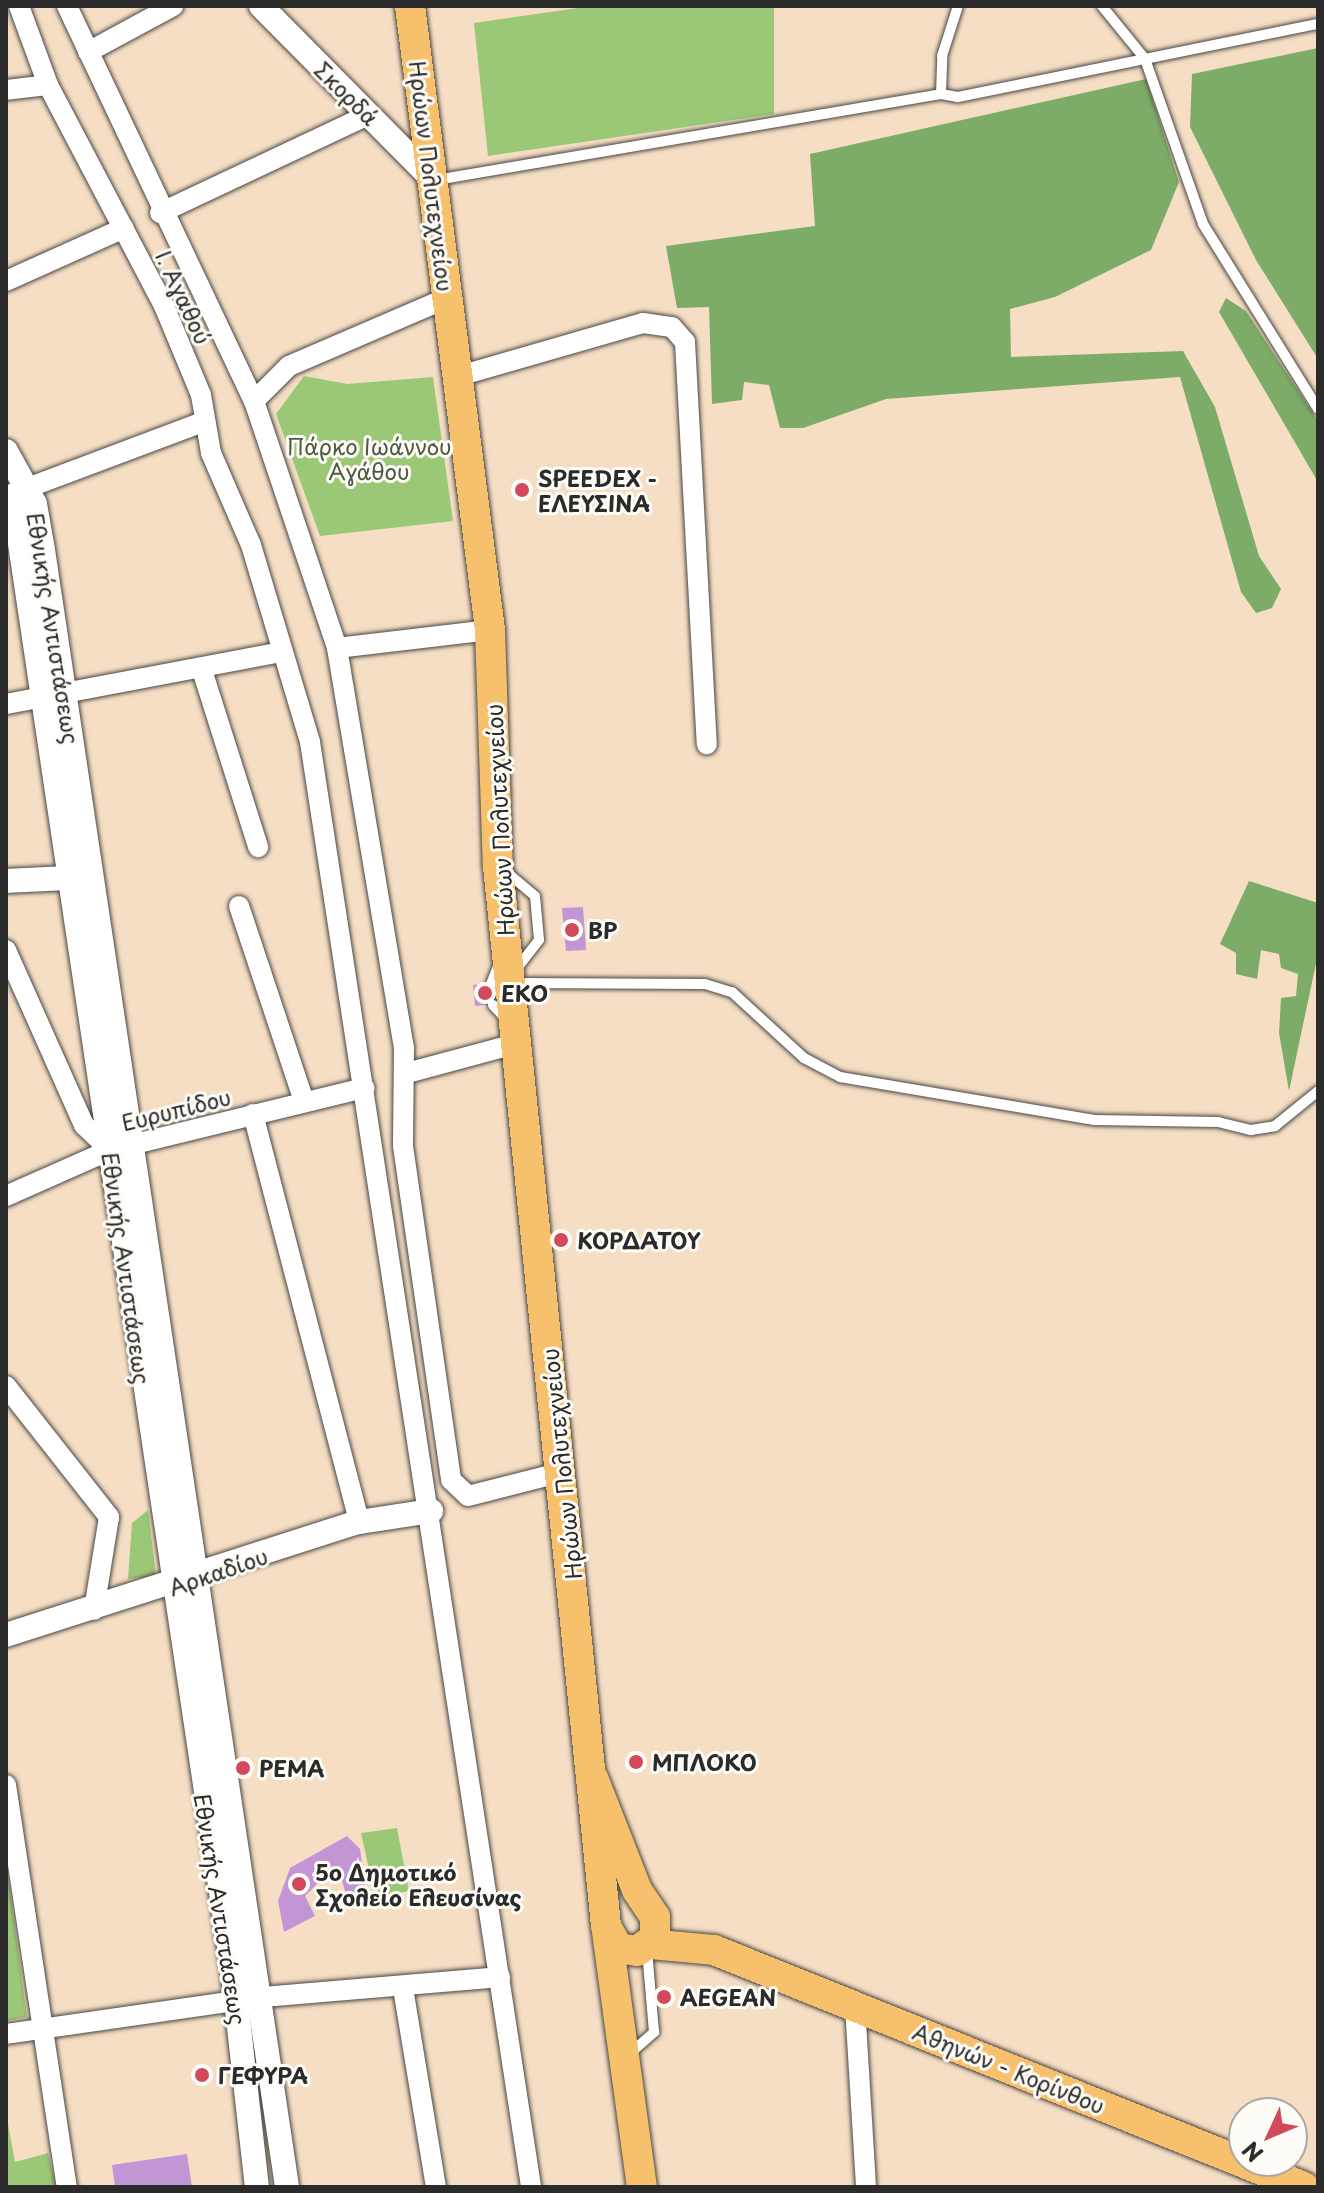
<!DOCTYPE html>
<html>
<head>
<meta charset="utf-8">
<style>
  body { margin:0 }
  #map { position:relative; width:1324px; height:2193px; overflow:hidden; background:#f5dec4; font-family:"Playpen Sans",sans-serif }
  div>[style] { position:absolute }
  .green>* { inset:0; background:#9bc876 }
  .forest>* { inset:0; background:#7cac67 }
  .building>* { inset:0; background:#c296d5 }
  .roads { filter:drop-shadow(0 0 2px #494642) drop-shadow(0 0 2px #494642) }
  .service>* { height:10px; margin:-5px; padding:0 5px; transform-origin:5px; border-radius:5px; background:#fff }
  .minor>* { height:20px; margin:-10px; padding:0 10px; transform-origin:10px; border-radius:10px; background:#fff }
  .tertiary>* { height:24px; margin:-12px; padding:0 12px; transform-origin:12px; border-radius:12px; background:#fff }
  .primary>* { height:30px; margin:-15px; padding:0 15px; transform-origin:15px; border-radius:15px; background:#f7c06c }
  .dots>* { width:22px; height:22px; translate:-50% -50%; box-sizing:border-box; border:4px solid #fdfcf7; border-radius:50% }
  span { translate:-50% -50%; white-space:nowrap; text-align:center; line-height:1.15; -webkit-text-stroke:6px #fdfcf7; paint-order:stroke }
  .street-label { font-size:22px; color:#2b2b2b }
  .park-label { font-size:22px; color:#4d5a42 }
  .poi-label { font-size:22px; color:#2b2b2b; font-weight:700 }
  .left { translate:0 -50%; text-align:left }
  .frame { position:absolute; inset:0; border:8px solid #2b2b2b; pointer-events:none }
  .north { position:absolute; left:1228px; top:2097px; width:80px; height:80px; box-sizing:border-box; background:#fdfcf7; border:2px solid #a9a8a5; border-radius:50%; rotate:226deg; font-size:22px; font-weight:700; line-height:32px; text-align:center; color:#2b2b2b }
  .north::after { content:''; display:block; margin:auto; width:28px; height:36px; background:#d1495b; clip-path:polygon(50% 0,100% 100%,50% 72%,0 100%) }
</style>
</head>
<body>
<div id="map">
  <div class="green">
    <i style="clip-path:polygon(592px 6px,774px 6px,774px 114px,488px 156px,474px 23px)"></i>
    <i style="clip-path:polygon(304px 376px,347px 384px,433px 377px,453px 521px,320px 536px,276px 414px)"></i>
    <i style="clip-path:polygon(148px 1510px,156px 1576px,128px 1579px,132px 1523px)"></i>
    <i style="clip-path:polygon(397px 1828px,409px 1891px,375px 1897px,361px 1833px)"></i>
    <i style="clip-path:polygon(6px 1861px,27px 2017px,6px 2021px)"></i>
    <i style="clip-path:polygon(6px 2113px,15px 2162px,48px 2153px,56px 2187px,6px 2187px)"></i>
  </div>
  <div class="forest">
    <i style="clip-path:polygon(1318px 48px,1318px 359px,1256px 260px,1190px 127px,1192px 74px)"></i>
    <i style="clip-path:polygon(1146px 79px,1179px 182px,1151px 250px,1055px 297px,1010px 309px,1011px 357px,1183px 351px,1215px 407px,1259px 556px,1281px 589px,1272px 608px,1256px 613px,1241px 592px,1180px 377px,886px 399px,803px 428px,780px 428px,769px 385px,744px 382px,742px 400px,712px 404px,709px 307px,677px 308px,666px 246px,815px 226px,810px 154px)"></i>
    <i style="clip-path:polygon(1226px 298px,1246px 311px,1318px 421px,1318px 482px,1219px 312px)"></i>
    <i style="clip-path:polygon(1249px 881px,1318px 903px,1318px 954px,1289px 1091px,1279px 1033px,1281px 998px,1296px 996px,1298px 974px,1281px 968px,1279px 954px,1261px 950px,1257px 979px,1236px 974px,1236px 953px,1220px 944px)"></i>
  </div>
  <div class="building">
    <i style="clip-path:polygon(583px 907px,586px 950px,566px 951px,562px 908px)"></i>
    <i style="clip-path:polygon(498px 983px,499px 1004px,475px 1006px,473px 985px)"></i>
    <i style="clip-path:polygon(347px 1836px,360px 1849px,367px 1898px,347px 1897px,341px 1878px,324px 1877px,305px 1896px,315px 1916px,284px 1932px,278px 1901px,290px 1868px)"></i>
    <i style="clip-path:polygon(649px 1988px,667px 1989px,666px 2007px,648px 2006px)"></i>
    <i style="clip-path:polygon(187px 2154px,192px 2187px,115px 2187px,112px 2165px)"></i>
  </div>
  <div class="roads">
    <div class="service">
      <i style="left:1102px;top:6px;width:68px;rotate:50.9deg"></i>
      <i style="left:1145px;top:59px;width:175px;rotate:70.6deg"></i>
      <i style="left:1203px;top:224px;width:218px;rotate:58.1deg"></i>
      <i style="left:941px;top:94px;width:38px;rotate:-88deg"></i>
      <i style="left:942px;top:56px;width:52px;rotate:-72.3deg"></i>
      <i style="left:436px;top:180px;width:512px;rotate:-9.66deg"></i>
      <i style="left:941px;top:94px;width:17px;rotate:10deg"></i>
      <i style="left:958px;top:97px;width:367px;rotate:-11.5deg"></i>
      <i style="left:504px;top:870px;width:40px;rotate:40deg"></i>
      <i style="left:535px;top:896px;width:44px;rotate:84.8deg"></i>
      <i style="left:539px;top:940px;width:39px;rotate:128deg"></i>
      <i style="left:513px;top:983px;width:192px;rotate:0.3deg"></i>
      <i style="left:705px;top:984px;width:28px;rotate:17deg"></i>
      <i style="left:732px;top:992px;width:98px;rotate:42.5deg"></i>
      <i style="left:804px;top:1058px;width:41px;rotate:27.8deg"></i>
      <i style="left:840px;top:1077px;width:258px;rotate:9.6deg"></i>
      <i style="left:1094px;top:1120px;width:124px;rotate:0.9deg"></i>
      <i style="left:1218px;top:1122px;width:34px;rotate:14deg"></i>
      <i style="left:1251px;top:1130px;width:24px;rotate:-9deg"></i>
      <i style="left:1275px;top:1126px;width:55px;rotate:-39.1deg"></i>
      <i style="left:491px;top:984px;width:24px;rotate:-68deg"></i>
      <i style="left:493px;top:1005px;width:19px;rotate:47deg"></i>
      <i style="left:628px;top:2055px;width:35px;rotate:-41deg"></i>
      <i style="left:654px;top:2032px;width:81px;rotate:-94.9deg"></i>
    </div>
    <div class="minor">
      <i style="left:19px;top:6px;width:84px;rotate:69.8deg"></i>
      <i style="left:48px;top:85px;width:250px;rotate:62.3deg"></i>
      <i style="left:164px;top:306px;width:96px;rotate:67.4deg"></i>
      <i style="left:201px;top:395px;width:59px;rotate:80.2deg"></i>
      <i style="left:211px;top:453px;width:100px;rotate:66.5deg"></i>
      <i style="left:251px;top:545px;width:206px;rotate:73.3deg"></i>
      <i style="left:310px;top:742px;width:1462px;rotate:81.3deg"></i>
      <i style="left:67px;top:6px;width:437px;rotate:64.7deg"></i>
      <i style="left:254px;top:401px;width:261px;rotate:71.4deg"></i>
      <i style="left:337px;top:648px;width:405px;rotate:80.5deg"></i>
      <i style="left:404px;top:1047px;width:99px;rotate:90.6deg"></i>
      <i style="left:403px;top:1146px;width:337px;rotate:81.8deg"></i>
      <i style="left:451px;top:1480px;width:23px;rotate:43deg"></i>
      <i style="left:468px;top:1496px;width:97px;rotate:-14.3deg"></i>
      <i style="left:88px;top:52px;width:97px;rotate:-28.4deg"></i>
      <i style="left:6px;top:90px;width:42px;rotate:-6.8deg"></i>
      <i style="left:160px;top:213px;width:230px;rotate:-25.2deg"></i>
      <i style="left:6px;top:281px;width:129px;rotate:-24.2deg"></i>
      <i style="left:459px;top:376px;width:191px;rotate:-16.1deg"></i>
      <i style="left:643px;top:323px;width:29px;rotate:8deg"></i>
      <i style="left:672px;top:327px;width:20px;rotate:49deg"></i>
      <i style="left:685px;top:342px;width:403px;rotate:86.9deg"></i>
      <i style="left:254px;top:401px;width:49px;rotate:-45deg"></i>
      <i style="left:289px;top:366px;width:172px;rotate:-23.3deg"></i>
      <i style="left:6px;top:496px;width:210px;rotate:-20.6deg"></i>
      <i style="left:337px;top:648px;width:154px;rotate:-6.7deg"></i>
      <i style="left:202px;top:670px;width:186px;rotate:72.4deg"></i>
      <i style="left:6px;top:704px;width:281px;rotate:-10.7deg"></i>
      <i style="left:239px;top:906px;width:206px;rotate:71.6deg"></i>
      <i style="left:6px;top:950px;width:192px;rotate:66deg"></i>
      <i style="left:84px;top:1125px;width:36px;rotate:44deg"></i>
      <i style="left:407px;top:1073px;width:115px;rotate:-15.1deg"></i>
      <i style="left:253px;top:1114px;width:422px;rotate:75.4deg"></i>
      <i style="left:6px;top:1196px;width:114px;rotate:-23.9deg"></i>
      <i style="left:110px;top:1150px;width:262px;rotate:-13.7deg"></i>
      <i style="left:6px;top:1386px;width:167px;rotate:51.8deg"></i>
      <i style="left:109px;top:1517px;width:94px;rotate:99.2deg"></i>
      <i style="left:6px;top:1785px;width:407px;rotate:81.4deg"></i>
      <i style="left:403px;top:1988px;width:202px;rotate:80.6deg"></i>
      <i style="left:855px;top:2006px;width:181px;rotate:86.5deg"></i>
      <i style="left:6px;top:2034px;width:261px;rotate:-8.2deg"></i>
      <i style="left:264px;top:1997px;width:237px;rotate:-4.8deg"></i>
    </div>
    <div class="tertiary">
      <i style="left:261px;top:6px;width:245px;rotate:45.3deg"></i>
      <i style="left:6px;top:451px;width:60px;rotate:61.3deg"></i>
      <i style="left:35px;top:504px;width:47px;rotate:80.1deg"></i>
      <i style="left:43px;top:550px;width:1655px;rotate:81.52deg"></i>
      <i style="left:28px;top:487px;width:32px;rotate:112deg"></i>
      <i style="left:16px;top:517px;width:1464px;rotate:81.52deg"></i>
      <i style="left:232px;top:1965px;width:223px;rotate:83.6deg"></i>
      <i style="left:6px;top:881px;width:81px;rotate:-2.8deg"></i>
      <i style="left:6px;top:1635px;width:371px;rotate:-17.8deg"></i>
      <i style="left:359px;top:1522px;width:73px;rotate:-8.7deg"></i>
    </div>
    <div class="primary">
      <i style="left:410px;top:6px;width:629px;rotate:82.69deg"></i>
      <i style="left:490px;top:630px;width:236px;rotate:88.1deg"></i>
      <i style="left:498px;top:866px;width:1065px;rotate:84.18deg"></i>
      <i style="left:606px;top:1926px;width:25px;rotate:61deg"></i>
      <i style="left:618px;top:1948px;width:19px;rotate:9deg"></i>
      <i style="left:637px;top:1951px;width:22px;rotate:-36deg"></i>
      <i style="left:655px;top:1938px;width:21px;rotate:-90deg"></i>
      <i style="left:655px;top:1917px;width:32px;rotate:-124deg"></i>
      <i style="left:637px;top:1890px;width:120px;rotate:-111.4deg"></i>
      <i style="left:607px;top:1932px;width:257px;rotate:82.2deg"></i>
      <i style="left:650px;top:1944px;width:64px;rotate:5.4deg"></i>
      <i style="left:714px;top:1950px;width:636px;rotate:21.89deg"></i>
    </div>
  </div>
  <div class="dots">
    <i style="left:522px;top:490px;background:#d1495b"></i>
    <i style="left:572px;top:930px;background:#d1495b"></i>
    <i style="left:485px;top:993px;background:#d1495b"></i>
    <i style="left:561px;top:1240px;background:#d1495b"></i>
    <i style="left:636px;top:1762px;background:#d1495b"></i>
    <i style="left:243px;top:1768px;background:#d1495b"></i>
    <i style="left:299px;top:1884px;background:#d1495b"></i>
    <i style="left:664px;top:1997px;background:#d1495b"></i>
    <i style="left:202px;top:2075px;background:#d1495b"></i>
  </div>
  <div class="street-label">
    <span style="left:347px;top:93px;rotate:45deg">Σκορδά</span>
    <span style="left:432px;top:176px;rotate:83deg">Ηρώων Πολυτεχνείου</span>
    <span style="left:184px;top:297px;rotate:65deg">Ι. Αγαθού</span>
    <span style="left:54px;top:628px;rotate:81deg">Εθνικής Αντιστάσεως</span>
    <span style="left:499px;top:820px;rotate:-93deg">Ηρώων Πολυτεχνείου</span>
    <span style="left:176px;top:1109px;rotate:-14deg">Ευρυπίδου</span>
    <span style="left:127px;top:1268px;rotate:82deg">Εθνικής Αντιστάσεως</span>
    <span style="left:561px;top:1464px;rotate:-96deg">Ηρώων Πολυτεχνείου</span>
    <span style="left:218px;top:1571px;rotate:-19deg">Αρκαδίου</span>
    <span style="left:221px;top:1909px;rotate:81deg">Εθνικής Αντιστάσεως</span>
    <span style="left:1009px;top:2068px;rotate:22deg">Αθηνών - Κορίνθου</span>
  </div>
  <div class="park-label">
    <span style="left:369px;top:458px">Πάρκο Ιωάννου<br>Αγάθου</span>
  </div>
  <div class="poi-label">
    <span class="left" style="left:538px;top:490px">SPEEDEX -<br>ΕΛΕΥΣΙΝΑ</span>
    <span class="left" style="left:588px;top:930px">BP</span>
    <span class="left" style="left:501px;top:993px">EKO</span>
    <span class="left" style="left:577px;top:1240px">ΚΟΡΔΑΤΟΥ</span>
    <span class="left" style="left:652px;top:1762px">ΜΠΛΟΚΟ</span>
    <span class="left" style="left:259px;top:1768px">ΡΕΜΑ</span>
    <span class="left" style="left:315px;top:1884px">5ο Δημοτικό<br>Σχολείο Ελευσίνας</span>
    <span class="left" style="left:680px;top:1997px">AEGEAN</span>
    <span class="left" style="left:218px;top:2075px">ΓΕΦΥΡΑ</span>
  </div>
  <div class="frame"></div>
  <div class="north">N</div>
</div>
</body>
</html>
